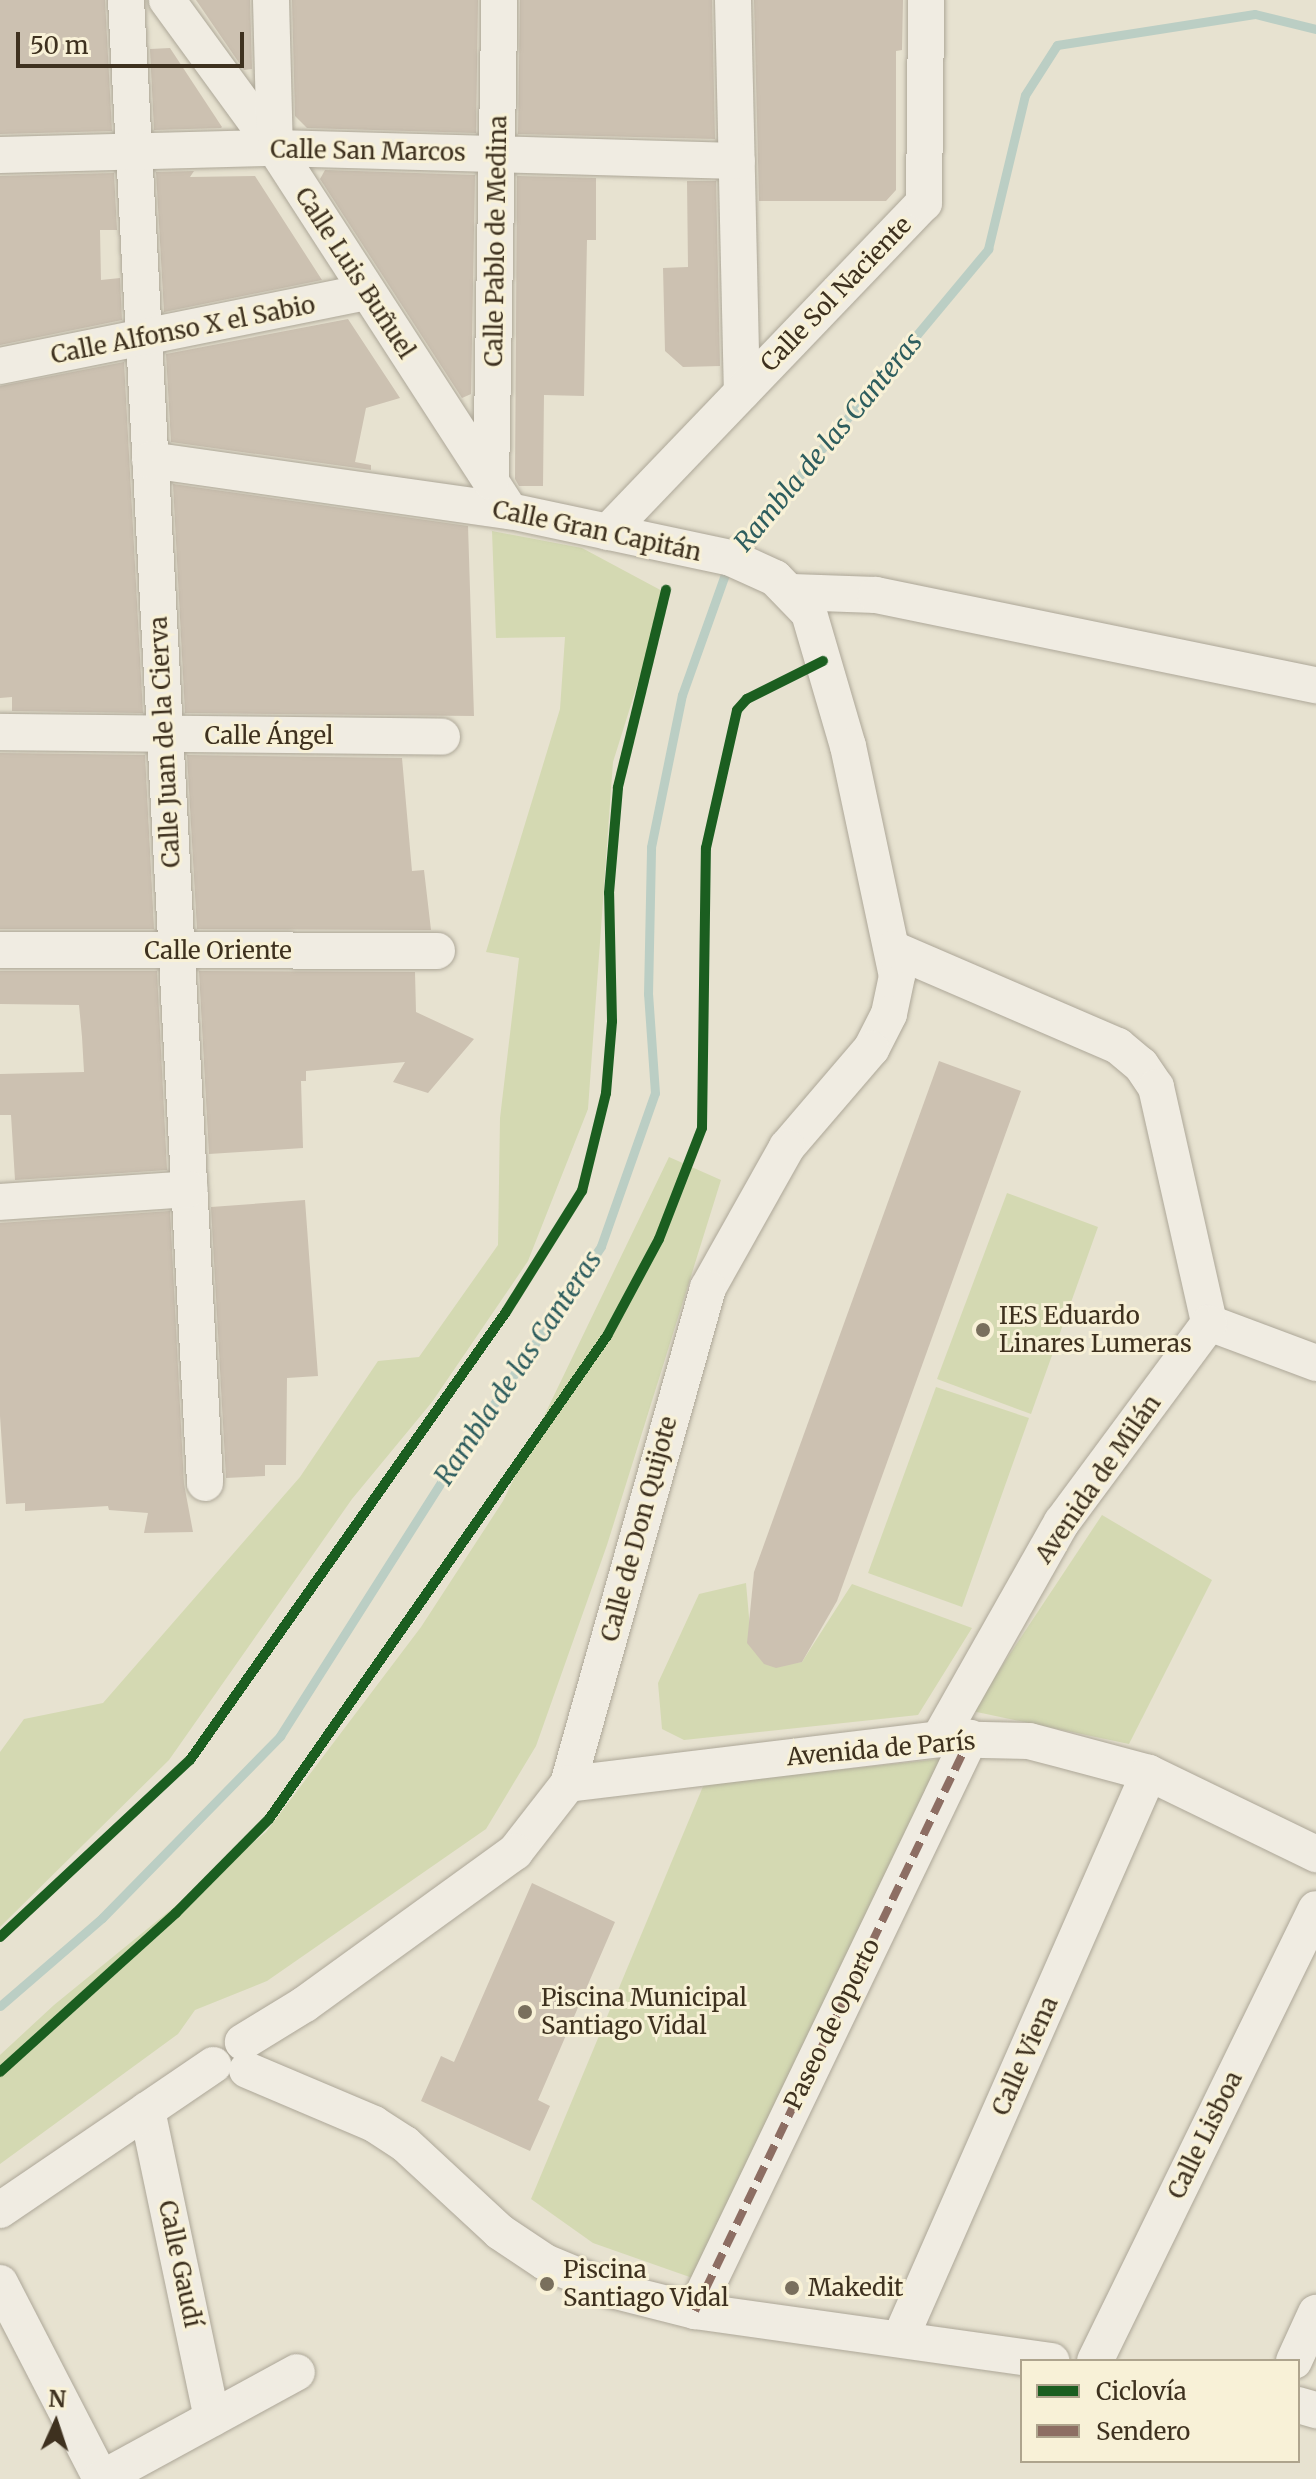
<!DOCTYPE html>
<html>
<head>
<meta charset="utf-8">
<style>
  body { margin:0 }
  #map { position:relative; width:1316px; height:2479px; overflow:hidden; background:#e7e2d0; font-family:Merriweather,serif }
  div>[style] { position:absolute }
  .green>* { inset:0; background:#d4d9b2 }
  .stream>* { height:9px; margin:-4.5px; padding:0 4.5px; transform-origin:4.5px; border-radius:4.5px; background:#bbcec4 }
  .building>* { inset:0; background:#ccc1b1 }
  .roads { filter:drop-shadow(0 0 2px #ada798) drop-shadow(0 0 2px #ada798) }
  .minor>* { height:36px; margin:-18px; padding:0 18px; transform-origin:18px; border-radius:18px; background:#f0ece2 }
  .quiet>* { height:8px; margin-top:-4px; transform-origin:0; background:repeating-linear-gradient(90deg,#8d6e63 0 16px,transparent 0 24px) }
  .cycleway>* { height:10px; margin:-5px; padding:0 5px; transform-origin:5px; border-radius:5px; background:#1b5e20 }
  .dots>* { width:22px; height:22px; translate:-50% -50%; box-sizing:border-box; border:4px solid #f8f1d7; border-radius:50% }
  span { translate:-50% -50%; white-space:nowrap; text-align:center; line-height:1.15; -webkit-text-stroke:6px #f8f1d7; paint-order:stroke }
  .street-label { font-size:24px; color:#3e311f }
  .poi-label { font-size:24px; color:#3e311f }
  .left { translate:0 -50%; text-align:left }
  .water-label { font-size:26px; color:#2d5d5e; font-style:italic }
  .legend { position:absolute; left:1020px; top:2359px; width:280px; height:104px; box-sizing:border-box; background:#f8f1d7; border:2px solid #aea48d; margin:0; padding:10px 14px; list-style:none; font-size:24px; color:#3e311f }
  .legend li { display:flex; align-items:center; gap:16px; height:40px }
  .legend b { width:40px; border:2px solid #aea48d }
  .north { position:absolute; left:16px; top:2383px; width:80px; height:80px; -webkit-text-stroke:6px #f8f1d7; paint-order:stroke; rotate:3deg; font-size:22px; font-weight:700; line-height:32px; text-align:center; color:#3e311f }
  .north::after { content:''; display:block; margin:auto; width:28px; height:36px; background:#3e311f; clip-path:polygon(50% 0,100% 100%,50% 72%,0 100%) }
  .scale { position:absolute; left:16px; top:32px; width:228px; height:36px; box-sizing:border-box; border:4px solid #3e311f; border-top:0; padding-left:10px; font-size:24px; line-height:28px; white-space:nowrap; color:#3e311f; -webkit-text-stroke:6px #f8f1d7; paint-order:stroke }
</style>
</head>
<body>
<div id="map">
  <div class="green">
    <i style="clip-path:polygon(492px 531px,582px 548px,666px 593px,613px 762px,588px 1109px,528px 1261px,432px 1402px,352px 1499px,169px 1760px,0 1927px,0 1752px,24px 1719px,103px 1703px,300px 1477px,378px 1361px,419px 1357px,498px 1245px,500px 1118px,519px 958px,486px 952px,560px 709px,565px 637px,496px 638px)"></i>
    <i style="clip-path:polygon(669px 1157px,721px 1180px,607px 1545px,536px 1746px,486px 1829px,267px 1981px,195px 2010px,178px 2034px,0 2164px,0 2055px,54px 2005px,266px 1832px,421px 1627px,503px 1501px)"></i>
    <i style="clip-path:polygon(1007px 1193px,1098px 1227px,1031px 1414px,937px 1379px)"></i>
    <i style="clip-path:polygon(936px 1387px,1029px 1418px,962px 1607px,868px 1573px)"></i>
    <i style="clip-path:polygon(1102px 1515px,1212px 1580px,1129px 1744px,972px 1711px)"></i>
    <i style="clip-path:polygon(746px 1583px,751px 1640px,772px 1666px,802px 1662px,852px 1584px,972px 1628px,918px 1715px,684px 1740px,662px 1729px,658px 1683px,699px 1594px)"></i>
    <i style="clip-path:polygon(950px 1758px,701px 2281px,593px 2243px,531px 2199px,704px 1784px)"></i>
  </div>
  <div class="stream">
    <i style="left:735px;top:553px;width:396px;rotate:-50.2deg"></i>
    <i style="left:988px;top:249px;width:158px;rotate:-76.5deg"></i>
    <i style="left:1025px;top:95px;width:59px;rotate:-57.4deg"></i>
    <i style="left:1057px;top:45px;width:200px;rotate:-8.9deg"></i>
    <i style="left:1255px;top:14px;width:63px;rotate:13.8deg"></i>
    <i style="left:0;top:2006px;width:135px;rotate:-40.8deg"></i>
    <i style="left:102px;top:1918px;width:255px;rotate:-45.6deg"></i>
    <i style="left:280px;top:1736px;width:312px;rotate:-57.6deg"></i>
    <i style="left:447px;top:1473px;width:274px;rotate:-55.8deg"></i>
    <i style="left:601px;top:1246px;width:162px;rotate:-70.6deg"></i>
    <i style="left:655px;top:1093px;width:99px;rotate:-94deg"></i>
    <i style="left:648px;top:994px;width:147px;rotate:-88.8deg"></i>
    <i style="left:651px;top:847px;width:155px;rotate:-78.5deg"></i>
    <i style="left:682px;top:695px;width:137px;rotate:-70.4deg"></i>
  </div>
  <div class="building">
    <i style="clip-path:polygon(0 0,105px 0,112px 131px,0 134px)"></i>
    <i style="clip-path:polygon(196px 0,250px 0,252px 69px,244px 70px)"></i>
    <i style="clip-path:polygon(292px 0,478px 0,476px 133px,307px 128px,295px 116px)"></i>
    <i style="clip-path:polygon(520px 0,712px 0,715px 139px,518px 134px)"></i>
    <i style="clip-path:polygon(754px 0,903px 0,902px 50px,896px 51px,896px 190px,886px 201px,759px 201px)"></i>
    <i style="clip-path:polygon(170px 48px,222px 127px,221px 128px,154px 130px,150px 49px)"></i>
    <i style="clip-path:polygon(325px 170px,475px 175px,471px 394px,462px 398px,320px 179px)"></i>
    <i style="clip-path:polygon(194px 171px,190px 177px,255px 176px,322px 280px,164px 312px,156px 172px)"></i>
    <i style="clip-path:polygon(114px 173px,117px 230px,100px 230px,101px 280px,120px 278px,122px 320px,0 345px,0 176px)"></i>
    <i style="clip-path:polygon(517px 176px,596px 178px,596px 240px,587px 240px,584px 396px,544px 395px,543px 486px,519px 486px,515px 479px)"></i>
    <i style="clip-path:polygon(687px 181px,716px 181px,720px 366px,683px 367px,665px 351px,663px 268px,688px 267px)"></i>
    <i style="clip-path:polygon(348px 319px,400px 398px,366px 408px,355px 462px,371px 465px,371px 470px,171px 442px,166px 354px)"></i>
    <i style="clip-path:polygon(124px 362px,143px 713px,12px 711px,12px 697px,0 698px,0 386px)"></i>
    <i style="clip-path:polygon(173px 484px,468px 526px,474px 716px,185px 713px)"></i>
    <i style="clip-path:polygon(0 753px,145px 755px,154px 929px,0 929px)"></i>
    <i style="clip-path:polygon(187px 755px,402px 758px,412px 871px,424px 870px,431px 930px,197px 929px)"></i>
    <i style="clip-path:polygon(0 971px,157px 971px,167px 1170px,15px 1180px,11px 1115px,0 1115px,0 1074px,84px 1072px,82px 1037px,79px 1005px,0 1004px)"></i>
    <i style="clip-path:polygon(199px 971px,415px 972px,416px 1012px,474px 1039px,428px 1093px,393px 1082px,405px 1062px,306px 1071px,306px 1081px,301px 1081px,303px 1148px,209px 1154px)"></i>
    <i style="clip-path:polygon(939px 1061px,1021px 1091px,837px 1601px,802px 1662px,776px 1668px,764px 1664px,747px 1643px,754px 1572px)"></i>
    <i style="clip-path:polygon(305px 1200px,318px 1376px,287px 1378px,286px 1465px,265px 1465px,265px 1476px,226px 1478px,211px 1207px)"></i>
    <i style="clip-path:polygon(170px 1211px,184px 1484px,193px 1532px,144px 1533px,148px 1513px,109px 1510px,108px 1506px,25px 1511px,25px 1503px,6px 1504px,0 1416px,0 1223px)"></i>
    <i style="clip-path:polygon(532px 1883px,615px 1922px,538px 2100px,550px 2106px,530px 2151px,421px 2101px,441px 2056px,454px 2062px)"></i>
  </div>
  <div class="roads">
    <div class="minor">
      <i style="left:126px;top:0;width:1485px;rotate:86.95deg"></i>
      <i style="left:167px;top:0;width:183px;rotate:53.9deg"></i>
      <i style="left:275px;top:148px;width:432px;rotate:57.1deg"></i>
      <i style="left:271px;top:0;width:148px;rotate:88.5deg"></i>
      <i style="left:733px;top:0;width:392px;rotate:88.7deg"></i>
      <i style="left:0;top:155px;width:275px;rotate:-1.5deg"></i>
      <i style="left:275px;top:148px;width:462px;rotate:1.6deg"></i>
      <i style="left:0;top:366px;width:373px;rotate:-11.4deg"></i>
      <i style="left:150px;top:460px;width:364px;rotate:8.1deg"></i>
      <i style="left:510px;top:511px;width:226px;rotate:12deg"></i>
      <i style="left:731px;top:558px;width:48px;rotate:24.4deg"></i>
      <i style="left:775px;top:578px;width:49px;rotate:45.8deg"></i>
      <i style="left:809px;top:613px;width:139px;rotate:73.7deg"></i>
      <i style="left:848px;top:746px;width:235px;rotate:78deg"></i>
      <i style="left:897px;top:976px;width:39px;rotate:102deg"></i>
      <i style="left:889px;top:1014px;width:39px;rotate:117deg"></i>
      <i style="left:871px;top:1049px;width:129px;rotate:130.6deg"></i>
      <i style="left:787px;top:1147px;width:162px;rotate:119.3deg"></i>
      <i style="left:708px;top:1288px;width:515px;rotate:105.76deg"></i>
      <i style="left:568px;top:1784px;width:86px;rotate:127.9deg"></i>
      <i style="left:515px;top:1852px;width:259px;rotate:144.1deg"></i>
      <i style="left:305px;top:2004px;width:73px;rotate:148.5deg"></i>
      <i style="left:491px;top:482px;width:482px;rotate:-89deg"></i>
      <i style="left:608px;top:532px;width:456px;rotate:-46.2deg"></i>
      <i style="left:924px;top:203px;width:203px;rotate:-89.4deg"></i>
      <i style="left:792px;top:592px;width:84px;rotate:2deg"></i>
      <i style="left:876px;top:595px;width:449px;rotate:11.6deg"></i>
      <i style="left:0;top:732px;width:442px;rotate:0.6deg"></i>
      <i style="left:893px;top:949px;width:245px;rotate:23.3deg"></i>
      <i style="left:1118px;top:1046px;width:30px;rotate:40deg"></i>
      <i style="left:1141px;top:1065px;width:27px;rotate:56deg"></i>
      <i style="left:1156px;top:1087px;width:242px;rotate:77.3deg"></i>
      <i style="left:0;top:950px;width:437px;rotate:0.1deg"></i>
      <i style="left:0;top:1202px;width:190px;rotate:-3.9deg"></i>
      <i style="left:1209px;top:1323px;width:114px;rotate:20.5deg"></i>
      <i style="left:939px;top:1739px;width:249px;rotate:-60.5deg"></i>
      <i style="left:1062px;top:1522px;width:247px;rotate:-53.5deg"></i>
      <i style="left:568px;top:1784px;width:374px;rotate:-6.9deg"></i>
      <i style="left:939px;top:1739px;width:90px;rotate:1.3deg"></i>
      <i style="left:1029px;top:1741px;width:124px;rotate:14.9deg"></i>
      <i style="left:1149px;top:1773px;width:186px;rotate:25.9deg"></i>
      <i style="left:247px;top:2070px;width:138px;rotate:23deg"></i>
      <i style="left:374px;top:2124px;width:37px;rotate:33deg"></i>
      <i style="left:405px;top:2144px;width:129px;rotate:42.8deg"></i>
      <i style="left:500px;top:2232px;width:54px;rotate:33.7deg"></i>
      <i style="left:545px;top:2262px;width:73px;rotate:22.7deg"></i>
      <i style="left:612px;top:2290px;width:86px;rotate:14.2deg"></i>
      <i style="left:695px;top:2311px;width:360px;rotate:8deg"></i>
      <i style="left:147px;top:2110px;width:315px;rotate:78.1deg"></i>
      <i style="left:0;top:2210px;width:258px;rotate:-34.2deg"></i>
      <i style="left:0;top:2283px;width:220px;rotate:62.7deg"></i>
      <i style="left:695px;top:2311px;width:636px;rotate:-64.36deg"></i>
      <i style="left:900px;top:2339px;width:618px;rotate:-66.25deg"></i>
      <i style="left:1095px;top:2361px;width:503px;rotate:-63.94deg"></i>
      <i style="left:1294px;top:2361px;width:53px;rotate:-65.4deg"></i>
      <i style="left:1298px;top:2405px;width:19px;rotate:16deg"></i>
      <i style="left:101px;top:2479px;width:223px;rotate:-28.6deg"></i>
    </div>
  </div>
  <div class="quiet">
    <i style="left:695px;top:2311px;width:636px;rotate:-64.36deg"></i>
  </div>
  <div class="cycleway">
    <i style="left:0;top:1937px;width:260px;rotate:-43deg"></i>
    <i style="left:190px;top:1760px;width:548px;rotate:-54.8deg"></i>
    <i style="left:506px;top:1312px;width:143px;rotate:-57.9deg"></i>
    <i style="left:582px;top:1191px;width:101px;rotate:-76.2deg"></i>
    <i style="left:606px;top:1093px;width:72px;rotate:-85.2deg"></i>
    <i style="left:612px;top:1021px;width:128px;rotate:-91.3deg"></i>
    <i style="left:609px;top:893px;width:106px;rotate:-85.1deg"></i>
    <i style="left:618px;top:787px;width:203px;rotate:-76.3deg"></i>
    <i style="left:0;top:2072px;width:237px;rotate:-42.1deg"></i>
    <i style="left:176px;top:1913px;width:132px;rotate:-45.3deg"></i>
    <i style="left:269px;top:1819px;width:590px;rotate:-55.02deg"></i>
    <i style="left:607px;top:1336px;width:110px;rotate:-61.8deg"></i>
    <i style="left:659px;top:1239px;width:119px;rotate:-68.8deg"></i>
    <i style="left:702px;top:1128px;width:280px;rotate:-89.2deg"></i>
    <i style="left:706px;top:848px;width:141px;rotate:-77.3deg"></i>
    <i style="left:737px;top:710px;width:15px;rotate:-48deg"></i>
    <i style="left:747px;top:699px;width:85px;rotate:-26.6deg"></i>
  </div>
  <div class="dots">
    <i style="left:983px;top:1330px;background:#796f5d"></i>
    <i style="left:525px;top:2012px;background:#796f5d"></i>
    <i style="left:547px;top:2284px;background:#796f5d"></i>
    <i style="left:792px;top:2288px;background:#796f5d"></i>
  </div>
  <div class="street-label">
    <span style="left:368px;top:151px;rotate:1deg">Calle San Marcos</span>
    <span style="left:496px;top:241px;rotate:-89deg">Calle Pablo de Medina</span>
    <span style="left:355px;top:273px;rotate:57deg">Calle Luis Buñuel</span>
    <span style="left:836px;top:294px;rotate:-46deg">Calle Sol Naciente</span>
    <span style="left:183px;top:330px;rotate:-11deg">Calle Alfonso X el Sabio</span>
    <span style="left:597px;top:531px;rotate:12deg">Calle Gran Capitán</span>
    <span style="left:269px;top:736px">Calle Ángel</span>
    <span style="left:165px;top:742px;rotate:-93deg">Calle Juan de la Cierva</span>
    <span style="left:218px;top:951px">Calle Oriente</span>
    <span style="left:1098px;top:1479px;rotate:-55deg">Avenida de Milán</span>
    <span style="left:639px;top:1529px;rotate:-75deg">Calle de Don Quijote</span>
    <span style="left:881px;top:1749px;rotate:-5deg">Avenida de París</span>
    <span style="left:832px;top:2024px;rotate:-64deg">Paseo de Oporto</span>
    <span style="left:1025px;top:2056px;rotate:-66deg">Calle Viena</span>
    <span style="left:1205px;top:2135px;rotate:-64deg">Calle Lisboa</span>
    <span style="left:180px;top:2264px;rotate:78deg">Calle Gaudí</span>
  </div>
  <div class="poi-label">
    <span class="left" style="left:999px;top:1330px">IES Eduardo<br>Linares Lumeras</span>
    <span class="left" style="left:541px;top:2012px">Piscina Municipal<br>Santiago Vidal</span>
    <span class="left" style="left:563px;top:2284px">Piscina<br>Santiago Vidal</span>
    <span class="left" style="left:808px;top:2288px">Makedit</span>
  </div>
  <div class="water-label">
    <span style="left:828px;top:442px;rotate:-50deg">Rambla de las Canteras</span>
    <span style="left:518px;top:1368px;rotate:-56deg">Rambla de las Canteras</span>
  </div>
  <ul class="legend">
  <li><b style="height:10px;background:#1b5e20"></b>Ciclovía</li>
  <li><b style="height:10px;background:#8d6e63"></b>Sendero</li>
  </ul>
  <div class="north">N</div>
  <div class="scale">50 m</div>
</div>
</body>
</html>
